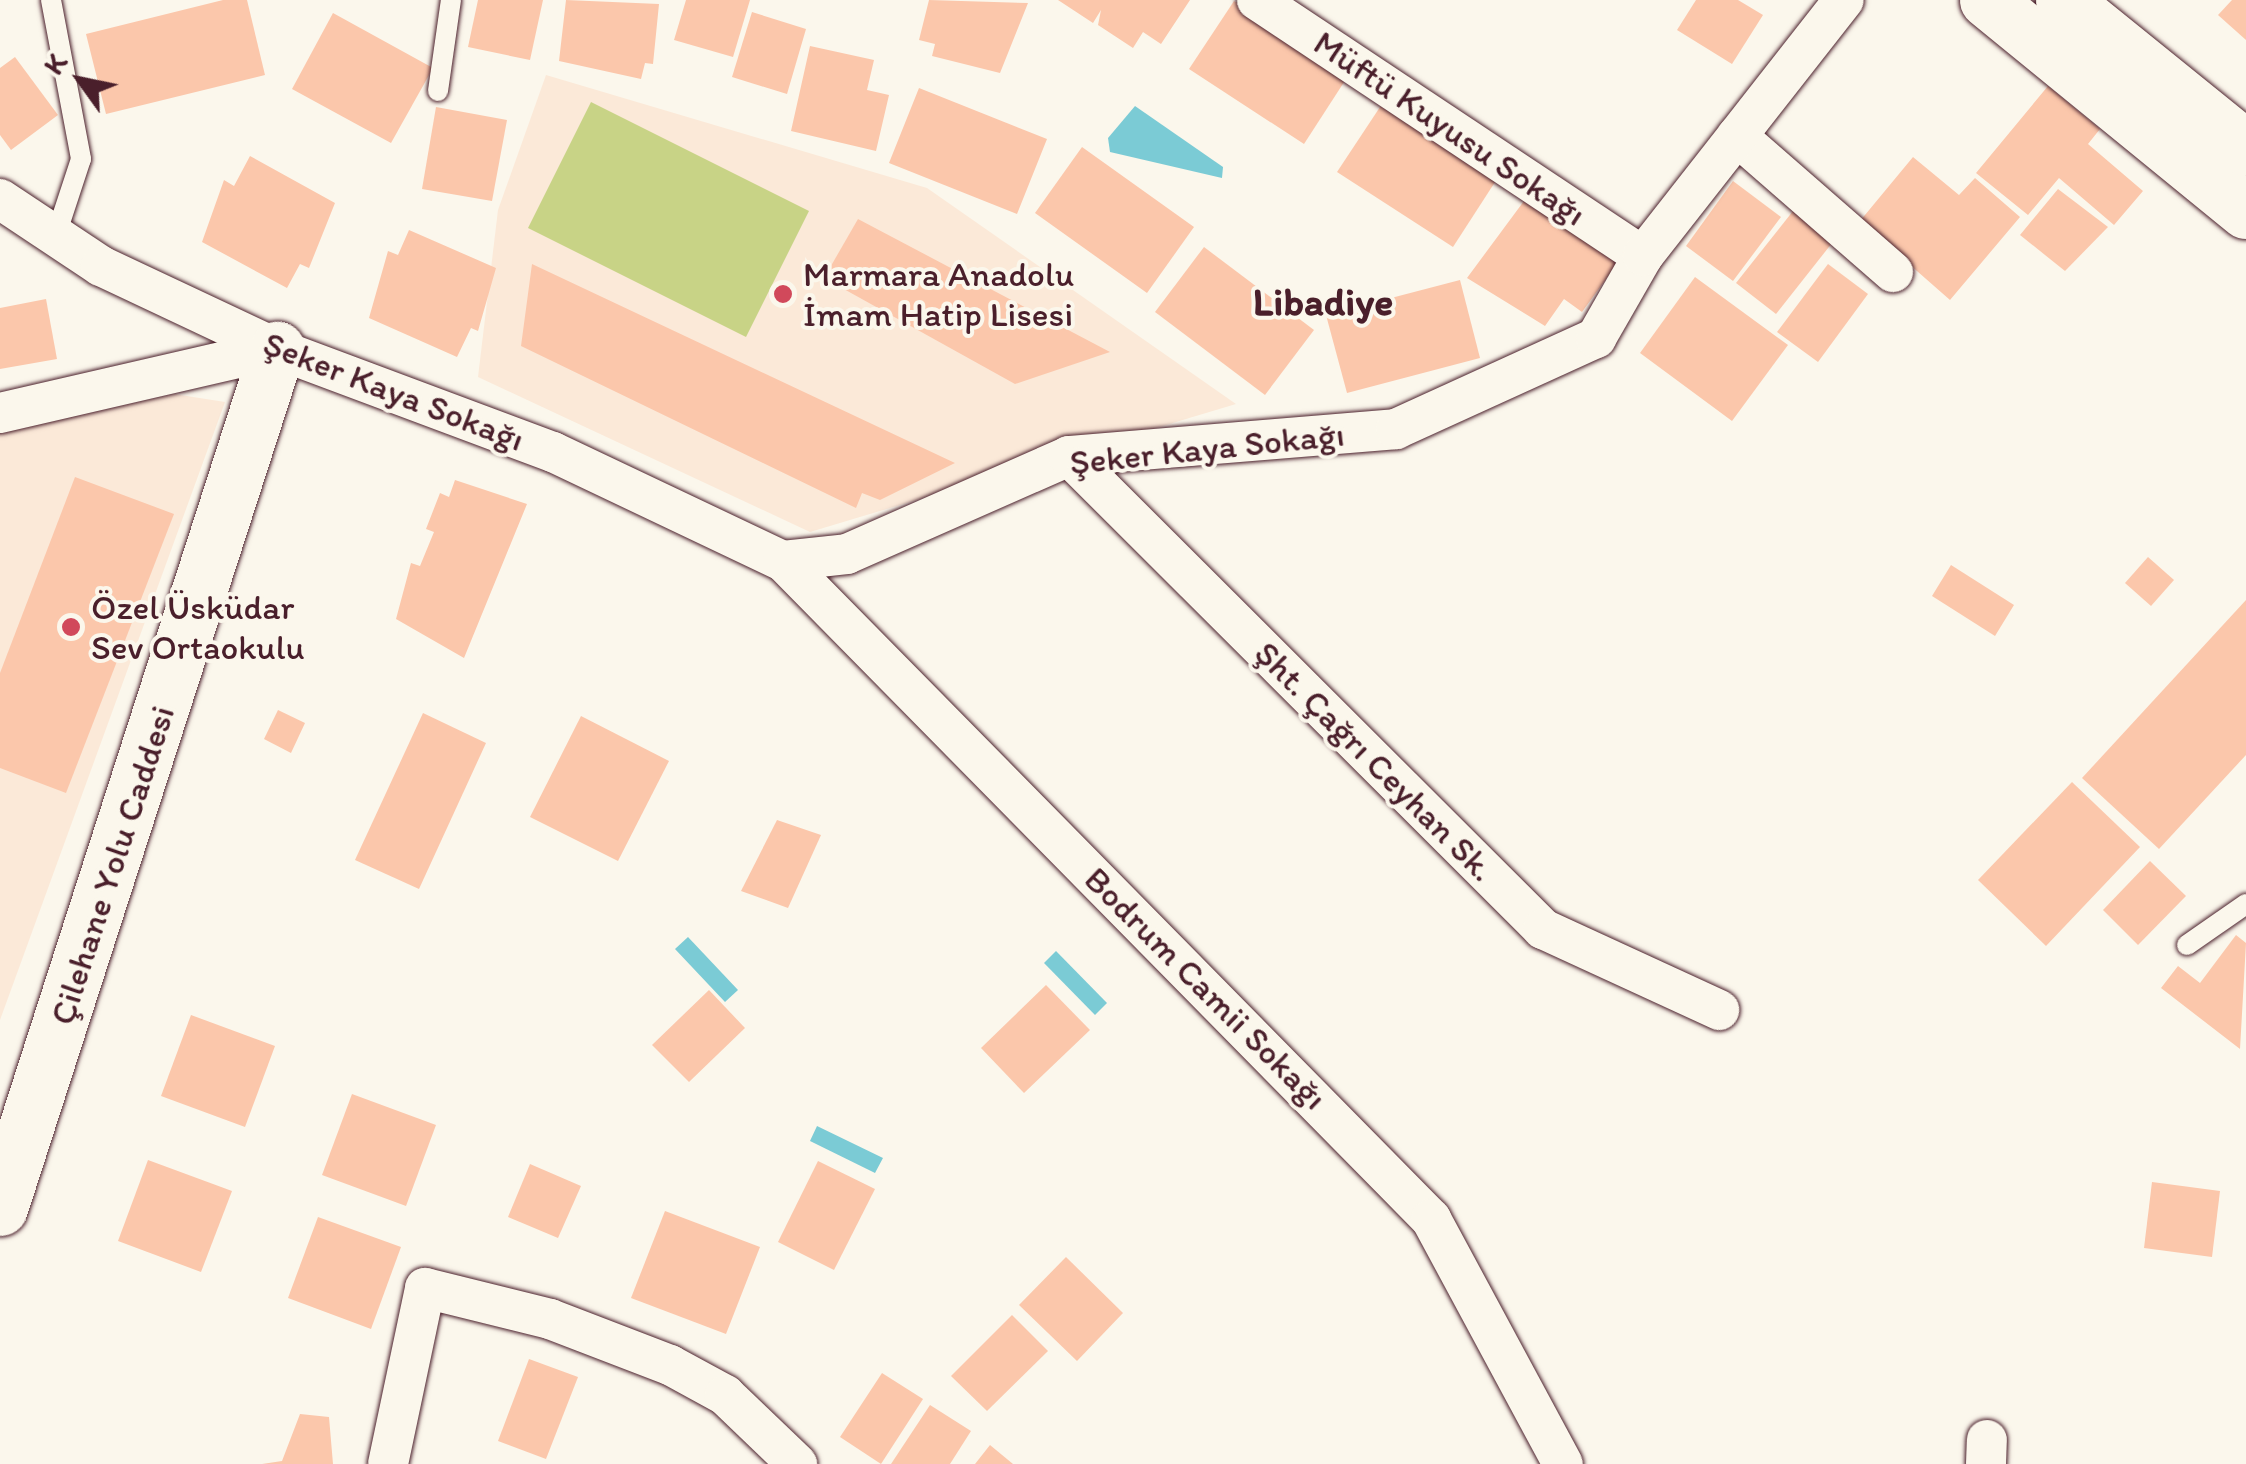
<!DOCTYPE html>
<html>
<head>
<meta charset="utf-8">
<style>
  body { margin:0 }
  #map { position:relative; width:2246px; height:1464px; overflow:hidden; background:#fbf7ec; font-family:Itim,sans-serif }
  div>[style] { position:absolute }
  .built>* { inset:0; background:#fbe9d8 }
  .green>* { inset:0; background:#c8d386 }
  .water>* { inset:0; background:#7bcbd5 }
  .building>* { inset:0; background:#fbc7ab }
  .roads { filter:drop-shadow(0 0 2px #4a1f2b) drop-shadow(0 0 2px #4a1f2b) }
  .lane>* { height:20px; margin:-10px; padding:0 10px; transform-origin:10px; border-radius:10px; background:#fbf7ec }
  .street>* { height:40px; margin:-20px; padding:0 20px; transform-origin:20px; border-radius:20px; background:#fbf7ec }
  .secondary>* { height:55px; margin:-27.5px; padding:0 27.5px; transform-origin:27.5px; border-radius:27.5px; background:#fbf7ec }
  .primary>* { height:55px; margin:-27.5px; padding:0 27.5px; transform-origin:27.5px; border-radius:27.5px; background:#fbf7ec }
  .dots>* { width:28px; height:28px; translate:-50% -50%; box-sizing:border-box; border:5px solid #fbf7ec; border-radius:50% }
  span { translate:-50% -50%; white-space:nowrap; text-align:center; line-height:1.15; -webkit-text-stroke:8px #fbf7ec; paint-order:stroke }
  .street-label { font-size:35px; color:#4a1f2b }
  .poi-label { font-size:35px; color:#4a1f2b }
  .left { translate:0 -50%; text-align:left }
  .quarter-label { font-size:40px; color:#4a1f2b; font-weight:700 }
  .north { position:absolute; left:30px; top:30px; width:100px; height:100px; -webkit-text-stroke:8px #fbf7ec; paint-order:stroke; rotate:303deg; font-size:28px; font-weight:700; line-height:40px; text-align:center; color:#4a1f2b }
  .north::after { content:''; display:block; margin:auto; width:35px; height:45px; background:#4a1f2b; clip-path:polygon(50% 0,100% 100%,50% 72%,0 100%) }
</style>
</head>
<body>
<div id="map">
  <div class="built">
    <i style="clip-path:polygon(546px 75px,927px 188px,1236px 404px,810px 532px,478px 377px,498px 210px)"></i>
    <i style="clip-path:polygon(174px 394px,225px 402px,0 1020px,0 432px)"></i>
  </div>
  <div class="green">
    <i style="clip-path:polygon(591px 102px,809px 211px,746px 337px,528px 228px)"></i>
  </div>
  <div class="water">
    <i style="clip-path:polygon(1135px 106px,1223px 167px,1222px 178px,1110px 152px,1108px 138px)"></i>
    <i style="clip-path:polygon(688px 937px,738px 990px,725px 1002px,675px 949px)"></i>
    <i style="clip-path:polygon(1056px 951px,1107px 1003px,1095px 1015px,1044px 963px)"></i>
    <i style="clip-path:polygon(817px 1126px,883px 1158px,875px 1173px,810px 1141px)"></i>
  </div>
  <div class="building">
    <i style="clip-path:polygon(223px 0,247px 0,265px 75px,106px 114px,86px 34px)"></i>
    <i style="clip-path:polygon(478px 0,543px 0,530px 60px,468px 47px)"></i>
    <i style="clip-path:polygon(566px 0,659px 4px,653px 64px,645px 63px,641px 79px,559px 61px)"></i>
    <i style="clip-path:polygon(686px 0,750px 0,733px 57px,674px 40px)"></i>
    <i style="clip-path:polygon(929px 0,1028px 3px,1000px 73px,932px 56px,935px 44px,919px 40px)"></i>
    <i style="clip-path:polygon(1058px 0,1190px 0,1161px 44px,1143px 32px,1133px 48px,1098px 25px,1101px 10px,1093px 23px)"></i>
    <i style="clip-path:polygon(1696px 0,1738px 0,1763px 15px,1732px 64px,1677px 30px)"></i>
    <i style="clip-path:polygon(2232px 0,2246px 0,2246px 40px,2218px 15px)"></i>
    <i style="clip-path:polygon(1234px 1px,1348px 76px,1304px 144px,1189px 69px)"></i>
    <i style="clip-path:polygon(752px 12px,806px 29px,787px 94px,732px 77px)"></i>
    <i style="clip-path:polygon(333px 13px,433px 68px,391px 143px,292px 89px)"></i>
    <i style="clip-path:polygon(810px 46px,874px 60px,867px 90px,889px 95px,876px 151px,791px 131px)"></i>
    <i style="clip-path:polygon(15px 57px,58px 115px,11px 150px,0 135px,0 68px)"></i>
    <i style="clip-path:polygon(2048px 86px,2100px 129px,2088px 144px,2143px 191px,2114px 225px,2059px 178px,2028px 215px,1976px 173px)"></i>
    <i style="clip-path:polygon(919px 88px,1047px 139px,1017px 214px,889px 163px)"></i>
    <i style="clip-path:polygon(1382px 104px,1497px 179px,1453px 247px,1337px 172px)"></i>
    <i style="clip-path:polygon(436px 107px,507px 120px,492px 201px,422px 189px)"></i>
    <i style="clip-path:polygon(1082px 147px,1194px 227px,1147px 293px,1035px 213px)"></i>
    <i style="clip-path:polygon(250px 156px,335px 203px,309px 268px,300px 264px,287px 288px,202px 242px,224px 180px,234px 186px)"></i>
    <i style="clip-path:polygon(1913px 157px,1959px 195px,1975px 178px,2020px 217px,1950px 300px,1860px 221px)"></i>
    <i style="clip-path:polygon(1733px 181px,1781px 217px,1733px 281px,1686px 246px)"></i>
    <i style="clip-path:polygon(1535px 186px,1625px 253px,1582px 312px,1564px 299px,1545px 326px,1467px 278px)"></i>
    <i style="clip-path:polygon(2058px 189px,2108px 227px,2065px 271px,2020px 235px)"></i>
    <i style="clip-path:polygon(1797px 206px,1836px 238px,1776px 314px,1736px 283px)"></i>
    <i style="clip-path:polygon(858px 219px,1110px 352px,1015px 384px,824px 278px)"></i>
    <i style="clip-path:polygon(409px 230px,496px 268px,478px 331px,471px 328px,457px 357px,369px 318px,388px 251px,398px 255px)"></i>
    <i style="clip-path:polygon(1204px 247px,1314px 330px,1265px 395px,1155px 312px)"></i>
    <i style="clip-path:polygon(532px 264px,955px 463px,880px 500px,862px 493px,856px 508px,521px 346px)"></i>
    <i style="clip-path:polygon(1828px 264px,1868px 294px,1818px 362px,1777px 332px)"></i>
    <i style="clip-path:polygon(1695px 277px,1788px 345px,1732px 421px,1640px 353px)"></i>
    <i style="clip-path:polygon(1460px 280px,1480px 358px,1347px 393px,1326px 315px)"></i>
    <i style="clip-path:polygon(46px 299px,57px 359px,0 369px,0 308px)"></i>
    <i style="clip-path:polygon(75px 477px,174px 514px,66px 793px,0 768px,0 673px)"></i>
    <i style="clip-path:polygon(455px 480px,527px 504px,464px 658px,396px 619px,411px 563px,420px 566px,434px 532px,426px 529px,440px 493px,449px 497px)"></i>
    <i style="clip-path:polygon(2148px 557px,2174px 580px,2151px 606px,2125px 583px)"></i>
    <i style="clip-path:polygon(1951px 565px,2014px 605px,1995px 636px,1932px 596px)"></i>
    <i style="clip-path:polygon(2246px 600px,2246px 755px,2159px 849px,2082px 778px)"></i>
    <i style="clip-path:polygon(278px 710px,305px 723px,291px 753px,264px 739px)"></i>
    <i style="clip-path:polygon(423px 713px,486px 743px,419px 889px,355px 860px)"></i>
    <i style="clip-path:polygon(581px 716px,669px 761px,618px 861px,530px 817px)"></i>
    <i style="clip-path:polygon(2072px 782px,2140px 847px,2046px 946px,1978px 880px)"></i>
    <i style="clip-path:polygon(777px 820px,821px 835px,788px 908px,741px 891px)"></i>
    <i style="clip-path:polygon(2150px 861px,2186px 896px,2138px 945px,2103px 910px)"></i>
    <i style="clip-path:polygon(2236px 935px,2246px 943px,2240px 1049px,2161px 988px,2178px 966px,2200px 983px)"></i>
    <i style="clip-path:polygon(1046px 985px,1090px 1030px,1024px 1093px,981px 1048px)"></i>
    <i style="clip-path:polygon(709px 990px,745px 1028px,689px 1082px,652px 1045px)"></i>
    <i style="clip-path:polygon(191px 1015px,275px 1046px,245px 1127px,161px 1096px)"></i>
    <i style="clip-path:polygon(352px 1094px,436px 1125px,406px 1206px,322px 1175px)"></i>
    <i style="clip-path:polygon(148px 1160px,232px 1191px,201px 1272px,118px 1241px)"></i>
    <i style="clip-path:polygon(818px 1161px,875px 1189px,834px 1270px,778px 1242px)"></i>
    <i style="clip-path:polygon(530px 1164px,581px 1186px,558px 1238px,508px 1217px)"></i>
    <i style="clip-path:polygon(2152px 1182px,2220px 1191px,2212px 1257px,2144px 1248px)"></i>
    <i style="clip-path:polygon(665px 1211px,760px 1247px,726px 1334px,631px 1298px)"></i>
    <i style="clip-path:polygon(318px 1217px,401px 1247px,371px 1329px,288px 1298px)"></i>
    <i style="clip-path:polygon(1066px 1257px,1123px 1313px,1077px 1361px,1019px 1305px)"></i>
    <i style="clip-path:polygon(1012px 1315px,1048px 1351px,987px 1411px,951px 1376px)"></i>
    <i style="clip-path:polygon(529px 1359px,578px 1377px,546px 1459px,498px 1441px)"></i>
    <i style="clip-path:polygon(882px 1373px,923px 1399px,881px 1464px,840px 1437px)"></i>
    <i style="clip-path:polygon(930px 1405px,971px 1431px,950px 1464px,891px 1464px)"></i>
    <i style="clip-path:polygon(300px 1414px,329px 1417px,333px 1464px,262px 1464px,282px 1461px)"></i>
    <i style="clip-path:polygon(990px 1445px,1013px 1464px,975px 1464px)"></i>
  </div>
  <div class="roads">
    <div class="lane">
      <i style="left:51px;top:0;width:162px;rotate:79.3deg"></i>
      <i style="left:81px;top:159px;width:83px;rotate:108.2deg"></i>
      <i style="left:438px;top:91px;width:92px;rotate:-81.9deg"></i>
      <i style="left:2187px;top:945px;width:72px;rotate:-34.8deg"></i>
    </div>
    <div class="street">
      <i style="left:1257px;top:0;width:463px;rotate:33.6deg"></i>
      <i style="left:1737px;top:136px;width:207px;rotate:41.1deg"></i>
      <i style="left:0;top:199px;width:121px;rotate:33.6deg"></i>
      <i style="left:101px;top:266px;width:195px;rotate:25.2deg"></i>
      <i style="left:277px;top:349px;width:295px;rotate:20.5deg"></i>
      <i style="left:553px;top:452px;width:255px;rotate:25.4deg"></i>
      <i style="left:783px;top:561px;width:64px;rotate:-6.2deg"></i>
      <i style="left:847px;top:554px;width:243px;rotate:-23.8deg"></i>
      <i style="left:1069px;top:456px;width:328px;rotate:-4.7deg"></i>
      <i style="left:1396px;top:429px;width:220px;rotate:-24.5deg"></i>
      <i style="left:1596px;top:338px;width:95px;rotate:-60.2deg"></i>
      <i style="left:1643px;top:256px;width:325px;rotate:-51.9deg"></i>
      <i style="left:0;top:413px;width:284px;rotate:-13deg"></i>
      <i style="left:1069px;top:456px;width:670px;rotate:44.94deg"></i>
      <i style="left:1543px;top:929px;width:194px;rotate:24.7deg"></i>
      <i style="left:783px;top:561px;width:924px;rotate:45.44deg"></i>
      <i style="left:1431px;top:1219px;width:278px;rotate:61.7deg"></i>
      <i style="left:388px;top:1464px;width:180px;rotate:-78.1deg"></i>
      <i style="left:425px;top:1288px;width:129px;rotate:13.9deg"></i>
      <i style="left:550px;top:1319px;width:129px;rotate:21deg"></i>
      <i style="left:670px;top:1365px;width:63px;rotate:28.6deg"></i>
      <i style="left:725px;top:1395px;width:100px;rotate:43.8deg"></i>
      <i style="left:1986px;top:1464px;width:24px;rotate:-88deg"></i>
    </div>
    <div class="secondary">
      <i style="left:0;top:1208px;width:903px;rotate:-72.13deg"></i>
    </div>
    <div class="primary">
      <i style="left:1987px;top:0;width:334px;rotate:39.2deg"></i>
      <i style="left:2063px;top:0;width:235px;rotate:39deg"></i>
    </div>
  </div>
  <div class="dots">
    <i style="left:783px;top:294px;background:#d1495b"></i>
    <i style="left:71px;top:627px;background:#d1495b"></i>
  </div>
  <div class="street-label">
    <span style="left:1450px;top:128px;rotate:34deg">Müftü Kuyusu Sokağı</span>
    <span style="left:394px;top:391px;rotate:21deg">Şeker Kaya Sokağı</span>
    <span style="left:1207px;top:448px;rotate:-6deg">Şeker Kaya Sokağı</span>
    <span style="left:1375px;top:761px;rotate:45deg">Şht. Çağrı Ceyhan Sk.</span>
    <span style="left:112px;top:865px;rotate:-72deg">Çilehane Yolu Caddesi</span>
    <span style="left:1206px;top:988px;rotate:45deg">Bodrum Camii Sokağı</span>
  </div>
  <div class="poi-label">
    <span class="left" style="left:803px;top:294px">Marmara Anadolu<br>İmam Hatip Lisesi</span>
    <span class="left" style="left:91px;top:627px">Özel Üsküdar<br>Sev Ortaokulu</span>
  </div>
  <div class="quarter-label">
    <span style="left:1323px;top:301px">Libadiye</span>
  </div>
  <div class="north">K</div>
</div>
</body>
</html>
